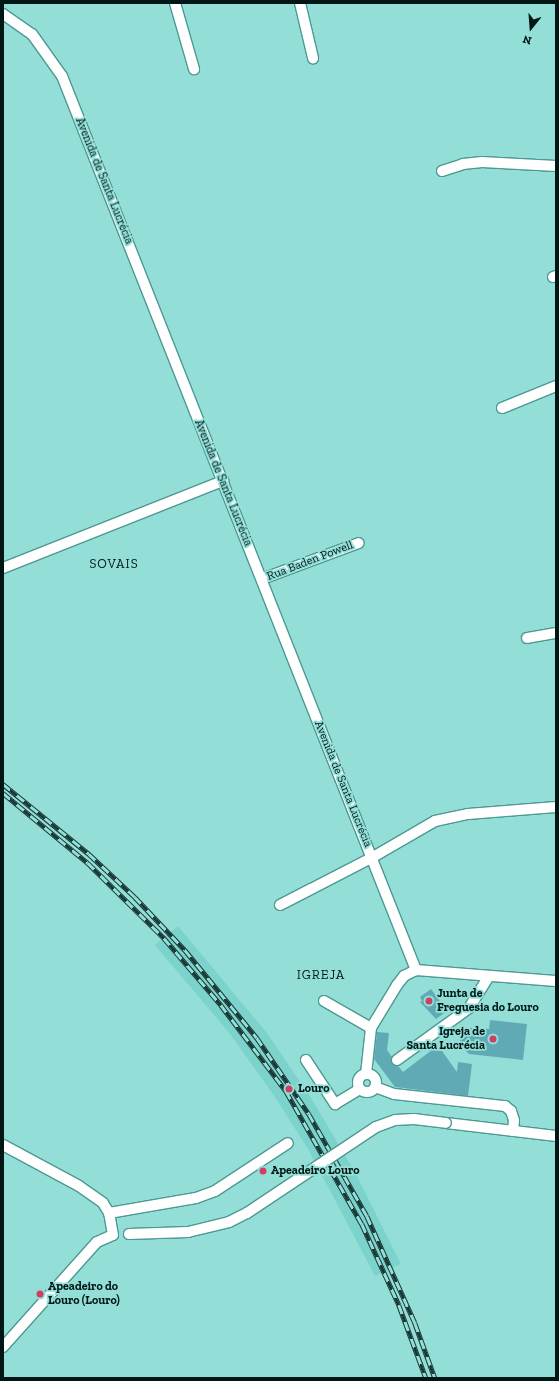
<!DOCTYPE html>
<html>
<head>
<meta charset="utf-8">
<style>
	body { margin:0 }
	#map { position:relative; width:559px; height:1381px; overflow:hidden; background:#93dfd8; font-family:"Zilla Slab",serif }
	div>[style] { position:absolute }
	.built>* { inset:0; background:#7cd3cb }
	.building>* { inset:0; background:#60aab6 }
	.roads { filter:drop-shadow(1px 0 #4c9892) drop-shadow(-1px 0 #4c9892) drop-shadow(0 1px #4c9892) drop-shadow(0 -1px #4c9892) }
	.minor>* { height:10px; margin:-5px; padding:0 5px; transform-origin:5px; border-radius:5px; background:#fff }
	.minor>.ring { margin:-5px; padding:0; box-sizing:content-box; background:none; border:10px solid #fff; border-radius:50% }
	.rail>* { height:4.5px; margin-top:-2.25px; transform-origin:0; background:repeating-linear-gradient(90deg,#93dfd8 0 9px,#193836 0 18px); box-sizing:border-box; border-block:1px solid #193836 }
	.bridges { filter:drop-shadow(1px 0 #4c9892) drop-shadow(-1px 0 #4c9892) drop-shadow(0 1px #4c9892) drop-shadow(0 -1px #4c9892) }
	.minor-bridge>* { height:10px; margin:-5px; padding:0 5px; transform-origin:5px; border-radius:5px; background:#fff }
	.dots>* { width:11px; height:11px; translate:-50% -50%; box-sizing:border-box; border:2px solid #93dfd8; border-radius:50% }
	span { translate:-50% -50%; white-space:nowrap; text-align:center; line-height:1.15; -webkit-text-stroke:3.5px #93dfd8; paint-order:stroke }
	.street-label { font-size:12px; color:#011716 }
	.poi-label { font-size:12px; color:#011716; font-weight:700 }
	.left { translate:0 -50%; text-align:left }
	.right { translate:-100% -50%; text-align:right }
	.neighbourhood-label { font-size:13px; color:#011716; letter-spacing:1px }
	.frame { position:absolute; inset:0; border:4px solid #011716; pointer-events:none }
	.north { position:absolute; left:511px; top:8px; width:40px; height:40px; -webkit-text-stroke:3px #93dfd8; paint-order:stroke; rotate:197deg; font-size:11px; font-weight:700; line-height:16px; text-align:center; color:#011716 }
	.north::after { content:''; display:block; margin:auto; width:14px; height:18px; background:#011716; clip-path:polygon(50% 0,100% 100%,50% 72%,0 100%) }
</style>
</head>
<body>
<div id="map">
	<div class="built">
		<div style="clip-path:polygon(178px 926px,267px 1033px,311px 1098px,355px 1172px,401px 1264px,375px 1276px,308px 1149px,275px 1097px,230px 1034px,155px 945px)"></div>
	</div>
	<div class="building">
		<div style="clip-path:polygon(431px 989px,447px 1011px,436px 1019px,420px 1002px,422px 1001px,420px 997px)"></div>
		<div style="clip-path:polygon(490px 1020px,527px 1024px,523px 1060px,469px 1054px,460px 1045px,461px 1034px,469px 1028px,489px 1029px)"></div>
		<div style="clip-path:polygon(377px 1032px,389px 1033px,387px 1050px,392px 1057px,392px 1064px,398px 1066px,403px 1072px,432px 1050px,442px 1051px,457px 1072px,458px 1062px,472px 1064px,468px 1096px,395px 1087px,374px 1059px)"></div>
	</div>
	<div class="roads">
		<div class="minor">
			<div style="left:175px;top:3px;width:69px;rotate:73.9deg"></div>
			<div style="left:300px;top:3px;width:57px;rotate:76.7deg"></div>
			<div style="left:3px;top:14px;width:35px;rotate:35deg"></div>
			<div style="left:32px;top:34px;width:52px;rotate:54.5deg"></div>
			<div style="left:62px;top:76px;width:962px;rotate:68.4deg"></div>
			<div style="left:442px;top:171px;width:22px;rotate:-18deg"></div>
			<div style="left:463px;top:164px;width:19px;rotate:-6deg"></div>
			<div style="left:482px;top:162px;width:74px;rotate:3.1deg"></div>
			<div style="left:553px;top:277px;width:3px;rotate:-18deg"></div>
			<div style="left:502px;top:408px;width:58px;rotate:-22.2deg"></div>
			<div style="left:3px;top:568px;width:237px;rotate:-21.6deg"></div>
			<div style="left:262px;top:579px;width:103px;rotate:-20.4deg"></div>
			<div style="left:527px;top:638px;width:29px;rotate:-10deg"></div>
			<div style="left:280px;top:905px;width:105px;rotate:-27.3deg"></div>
			<div style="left:373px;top:857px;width:72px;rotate:-30.1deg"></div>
			<div style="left:435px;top:821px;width:34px;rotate:-12deg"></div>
			<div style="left:468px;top:814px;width:88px;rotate:-4.5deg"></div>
			<div style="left:324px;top:1001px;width:54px;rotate:29.9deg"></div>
			<div style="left:306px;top:1060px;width:53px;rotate:56.6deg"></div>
			<div style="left:335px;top:1104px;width:29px;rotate:-31deg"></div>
			<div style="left:397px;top:1060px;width:89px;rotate:-35.8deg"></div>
			<div style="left:469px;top:1008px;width:38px;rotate:-58deg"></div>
			<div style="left:366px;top:1074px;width:46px;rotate:-83.8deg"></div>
			<div style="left:371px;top:1028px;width:50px;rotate:-58.8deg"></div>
			<div style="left:397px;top:985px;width:11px;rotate:-52deg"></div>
			<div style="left:404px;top:976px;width:13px;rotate:-27deg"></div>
			<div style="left:416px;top:970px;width:140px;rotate:4.5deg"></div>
			<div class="ring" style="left:358px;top:1074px;width:8px;height:8px"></div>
			<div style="left:375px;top:1087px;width:20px;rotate:20deg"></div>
			<div style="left:394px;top:1094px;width:112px;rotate:6.2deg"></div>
			<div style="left:505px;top:1106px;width:8px;rotate:40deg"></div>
			<div style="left:511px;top:1111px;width:9px;rotate:72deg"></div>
			<div style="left:514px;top:1120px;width:11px;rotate:95deg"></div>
			<div style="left:446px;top:1123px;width:111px;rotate:6.7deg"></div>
			<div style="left:3px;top:1145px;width:86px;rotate:28.3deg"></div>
			<div style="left:79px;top:1186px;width:29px;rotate:35deg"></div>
			<div style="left:103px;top:1203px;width:12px;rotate:59deg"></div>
			<div style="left:3px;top:1347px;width:141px;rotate:-48.2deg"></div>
			<div style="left:97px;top:1242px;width:17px;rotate:-24deg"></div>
			<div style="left:113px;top:1235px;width:22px;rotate:-100deg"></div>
			<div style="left:109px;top:1213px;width:88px;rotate:-9.8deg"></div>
			<div style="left:196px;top:1198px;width:20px;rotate:-20deg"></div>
			<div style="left:215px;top:1191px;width:87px;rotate:-33.3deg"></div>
		</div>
	</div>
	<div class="rail">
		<div style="left:3px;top:784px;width:111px;rotate:39.1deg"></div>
		<div style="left:89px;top:854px;width:63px;rotate:43.1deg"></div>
		<div style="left:135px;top:897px;width:73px;rotate:46.7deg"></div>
		<div style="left:185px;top:950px;width:114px;rotate:50.7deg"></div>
		<div style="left:257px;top:1038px;width:92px;rotate:55.6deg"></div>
		<div style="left:309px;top:1114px;width:117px;rotate:60.4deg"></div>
		<div style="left:367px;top:1216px;width:117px;rotate:65.8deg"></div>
		<div style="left:415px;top:1323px;width:59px;rotate:70deg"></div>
		<div style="left:3px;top:793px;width:110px;rotate:39.5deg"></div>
		<div style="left:88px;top:863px;width:107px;rotate:44.6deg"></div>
		<div style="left:164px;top:938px;width:88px;rotate:49.6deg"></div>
		<div style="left:221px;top:1005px;width:108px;rotate:52.9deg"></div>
		<div style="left:286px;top:1091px;width:153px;rotate:60.3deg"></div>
		<div style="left:362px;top:1224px;width:89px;rotate:65.4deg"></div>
		<div style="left:399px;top:1305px;width:78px;rotate:69.7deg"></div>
	</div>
	<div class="bridges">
		<div class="minor-bridge">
			<div style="left:129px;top:1234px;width:59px;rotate:-1.9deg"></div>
			<div style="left:188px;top:1232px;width:42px;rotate:-13.7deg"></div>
			<div style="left:229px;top:1222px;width:20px;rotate:-27deg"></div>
			<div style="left:247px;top:1213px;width:155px;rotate:-33.7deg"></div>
			<div style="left:376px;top:1127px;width:20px;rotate:-20deg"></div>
			<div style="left:395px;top:1120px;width:19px;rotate:-3deg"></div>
			<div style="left:414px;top:1119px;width:32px;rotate:7deg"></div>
		</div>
	</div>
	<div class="dots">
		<div style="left:429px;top:1001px;background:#ce3f65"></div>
		<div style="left:493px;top:1039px;background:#ce3f65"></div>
		<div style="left:289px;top:1089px;background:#ce3f65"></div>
		<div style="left:263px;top:1171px;background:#ce3f65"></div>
		<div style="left:40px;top:1294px;background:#ce3f65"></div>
	</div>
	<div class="street-label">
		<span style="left:104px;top:181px;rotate:68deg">Avenida de Santa Lucrécia</span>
		<span style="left:223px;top:483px;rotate:68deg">Avenida de Santa Lucrécia</span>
		<span style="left:310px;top:561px;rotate:-21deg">Rua Baden Powell</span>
		<span style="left:343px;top:784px;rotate:68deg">Avenida de Santa Lucrécia</span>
	</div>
	<div class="poi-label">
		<span class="left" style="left:437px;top:1001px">Junta de<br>Freguesia do Louro</span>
		<span class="right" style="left:485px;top:1039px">Igreja de<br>Santa Lucrécia</span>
		<span class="left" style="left:298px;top:1089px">Louro</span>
		<span class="left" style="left:271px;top:1171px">Apeadeiro Louro</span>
		<span class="left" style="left:48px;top:1294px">Apeadeiro do<br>Louro (Louro)</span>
	</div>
	<div class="neighbourhood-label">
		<span style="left:114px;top:564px">SOVAIS</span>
		<span style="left:321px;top:975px">IGREJA</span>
	</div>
	<div class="frame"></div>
	<div class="north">N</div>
</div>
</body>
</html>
